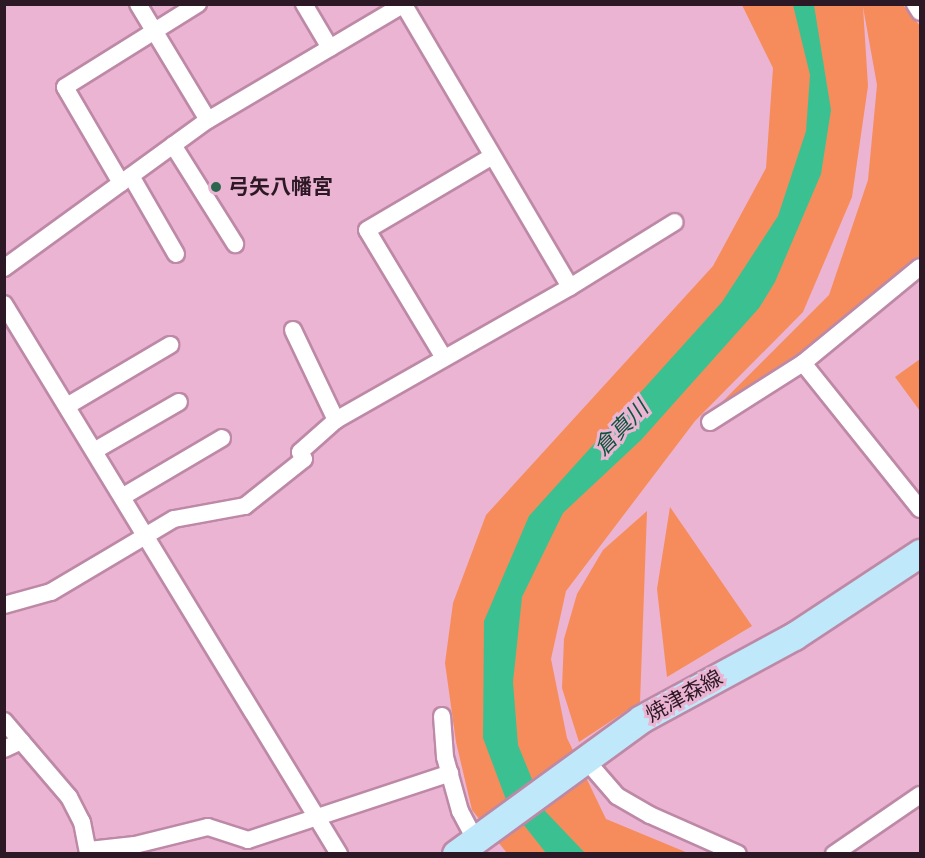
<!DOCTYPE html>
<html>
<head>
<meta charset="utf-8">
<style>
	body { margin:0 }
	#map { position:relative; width:925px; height:858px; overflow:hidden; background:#ebb4d2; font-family:Montserrat,"Noto Sans JP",sans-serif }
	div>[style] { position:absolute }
	.green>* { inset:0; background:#f68c5b }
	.water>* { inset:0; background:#3bc191 }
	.roads { filter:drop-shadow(2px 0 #bd89a6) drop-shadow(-2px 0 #bd89a6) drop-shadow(0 2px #bd89a6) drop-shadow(0 -2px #bd89a6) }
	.street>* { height:16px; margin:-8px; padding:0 8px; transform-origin:8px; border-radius:8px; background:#fff }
	.primary>* { height:27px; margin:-13.5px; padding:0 13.5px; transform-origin:13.5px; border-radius:13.5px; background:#bfe9fa }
	.dots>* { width:16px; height:16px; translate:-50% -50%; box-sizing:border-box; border:3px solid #ebb4d2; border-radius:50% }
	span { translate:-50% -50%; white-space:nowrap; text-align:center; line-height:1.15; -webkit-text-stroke:6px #ebb4d2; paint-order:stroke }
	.poi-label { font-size:21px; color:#2d1925; font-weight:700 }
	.left { translate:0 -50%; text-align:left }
	.street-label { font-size:21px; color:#2d1925 }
	.water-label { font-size:22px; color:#0a543c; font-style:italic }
	.frame { position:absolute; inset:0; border:6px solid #2d1925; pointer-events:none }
</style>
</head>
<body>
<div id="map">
	<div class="green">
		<div style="clip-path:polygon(742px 5px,903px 5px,920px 26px,920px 257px,779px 371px,711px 413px,829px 295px,868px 180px,877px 85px,863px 7px,868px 86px,852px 197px,803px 312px,695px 421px,566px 591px,551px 659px,567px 738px,606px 819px,688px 853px,507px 853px,472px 810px,456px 742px,445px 663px,453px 603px,486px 515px,713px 266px,766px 168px,773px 68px)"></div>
		<div style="clip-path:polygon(920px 359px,920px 411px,895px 377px)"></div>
		<div style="clip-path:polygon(670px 507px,752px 626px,667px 677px,657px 589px)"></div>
		<div style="clip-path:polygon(647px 511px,640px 702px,579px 742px,562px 688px,564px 639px,577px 594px,603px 550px)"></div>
	</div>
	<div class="water">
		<div style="clip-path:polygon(793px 5px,814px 5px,831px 110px,821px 174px,775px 282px,759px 308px,641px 440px,563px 513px,522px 597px,513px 682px,518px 745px,545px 811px,585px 853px,546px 853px,508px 805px,483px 738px,484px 621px,529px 516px,722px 302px,778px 216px,806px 131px,810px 75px)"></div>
	</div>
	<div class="roads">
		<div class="street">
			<div style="left:138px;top:4px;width:135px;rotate:58.9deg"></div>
			<div style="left:304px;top:4px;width:51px;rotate:59.4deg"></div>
			<div style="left:915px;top:4px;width:9px;rotate:58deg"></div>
			<div style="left:404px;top:5px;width:327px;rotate:59.5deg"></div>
			<div style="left:173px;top:145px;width:117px;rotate:57.9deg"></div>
			<div style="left:131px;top:176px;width:90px;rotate:60deg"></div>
			<div style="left:121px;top:183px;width:111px;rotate:-120.3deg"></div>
			<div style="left:65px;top:87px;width:157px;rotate:-32deg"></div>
			<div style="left:4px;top:268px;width:252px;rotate:-36deg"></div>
			<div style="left:208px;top:120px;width:228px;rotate:-30.6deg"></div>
			<div style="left:4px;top:304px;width:644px;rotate:58.65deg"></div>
			<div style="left:293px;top:330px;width:100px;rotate:64.5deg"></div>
			<div style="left:444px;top:358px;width:149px;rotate:-121deg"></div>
			<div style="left:367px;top:230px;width:144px;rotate:-30.5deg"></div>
			<div style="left:803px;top:363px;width:187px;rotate:51.3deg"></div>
			<div style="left:67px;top:406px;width:120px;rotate:-30.6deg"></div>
			<div style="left:710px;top:422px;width:110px;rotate:-32.4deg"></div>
			<div style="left:803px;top:363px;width:151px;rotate:-39.4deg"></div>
			<div style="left:94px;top:451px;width:98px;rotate:-30deg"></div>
			<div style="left:122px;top:497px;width:116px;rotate:-30.5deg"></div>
			<div style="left:4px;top:605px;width:49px;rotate:-15.5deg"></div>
			<div style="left:51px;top:592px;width:143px;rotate:-30.7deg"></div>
			<div style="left:174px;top:519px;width:72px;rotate:-10.4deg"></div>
			<div style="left:245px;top:506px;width:75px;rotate:-38.5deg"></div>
			<div style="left:304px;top:459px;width:8px;rotate:-120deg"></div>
			<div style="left:300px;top:452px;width:48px;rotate:-41.6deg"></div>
			<div style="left:336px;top:420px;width:269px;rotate:-29.6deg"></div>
			<div style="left:570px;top:287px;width:123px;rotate:-31.8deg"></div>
			<div style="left:442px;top:716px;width:41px;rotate:85.8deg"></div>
			<div style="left:445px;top:757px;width:56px;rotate:74.5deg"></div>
			<div style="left:460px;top:811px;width:32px;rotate:62deg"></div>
			<div style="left:4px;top:721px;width:100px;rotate:49.5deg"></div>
			<div style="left:69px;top:797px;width:28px;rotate:63deg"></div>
			<div style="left:82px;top:822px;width:33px;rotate:79deg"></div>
			<div style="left:4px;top:749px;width:19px;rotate:-25deg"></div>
			<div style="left:585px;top:759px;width:49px;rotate:49.1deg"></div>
			<div style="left:617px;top:796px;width:38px;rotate:30deg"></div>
			<div style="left:650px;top:815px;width:96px;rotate:23.9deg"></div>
			<div style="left:89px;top:850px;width:46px;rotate:-6.2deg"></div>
			<div style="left:135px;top:845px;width:75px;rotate:-13.9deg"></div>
			<div style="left:208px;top:827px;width:42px;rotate:18deg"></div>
			<div style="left:248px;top:840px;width:213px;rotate:-18.3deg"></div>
			<div style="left:834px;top:854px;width:104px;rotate:-34.5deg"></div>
		</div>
		<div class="primary">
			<div style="left:456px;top:854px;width:229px;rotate:-36.1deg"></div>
			<div style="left:641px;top:719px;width:174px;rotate:-28.5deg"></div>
			<div style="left:794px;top:636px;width:151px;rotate:-33.4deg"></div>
		</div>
	</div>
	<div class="dots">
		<div style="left:216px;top:187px;background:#2d664f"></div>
	</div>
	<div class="poi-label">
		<span class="left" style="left:228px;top:187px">弓矢八幡宮</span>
	</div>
	<div class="street-label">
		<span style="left:684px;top:696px;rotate:-29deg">焼津森線</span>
	</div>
	<div class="water-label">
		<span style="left:621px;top:428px;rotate:-46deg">倉真川</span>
	</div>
	<div class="frame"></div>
</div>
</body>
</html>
